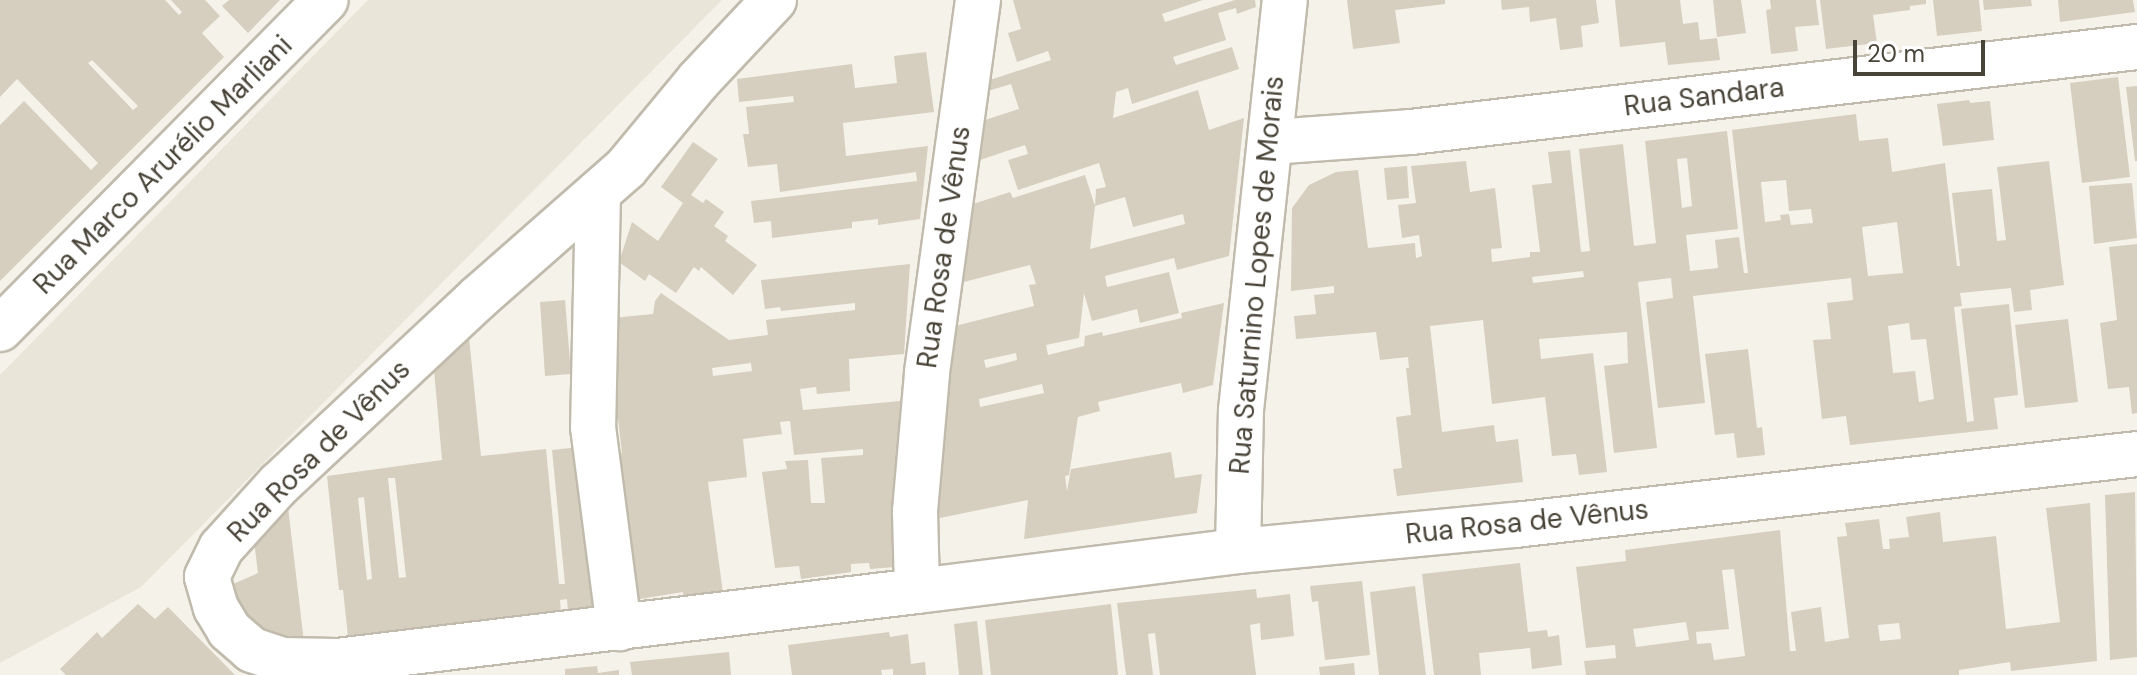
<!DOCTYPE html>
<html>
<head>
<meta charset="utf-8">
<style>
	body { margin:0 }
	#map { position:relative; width:2137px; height:675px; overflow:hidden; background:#f5f2ea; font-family:"DM Sans",sans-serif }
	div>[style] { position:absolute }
	.residential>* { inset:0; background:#e9e5d8 }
	.building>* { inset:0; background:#d6cfbf }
	.roads { filter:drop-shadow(2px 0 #c0bbac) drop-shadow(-2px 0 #c0bbac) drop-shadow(0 2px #c0bbac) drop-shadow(0 -2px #c0bbac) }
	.minor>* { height:44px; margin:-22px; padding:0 22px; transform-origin:22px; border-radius:22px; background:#fff }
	span { translate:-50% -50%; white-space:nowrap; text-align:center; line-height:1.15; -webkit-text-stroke:6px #fff; paint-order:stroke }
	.street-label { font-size:28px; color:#494438 }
	.scale { position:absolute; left:1853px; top:40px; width:132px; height:36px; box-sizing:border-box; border:4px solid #494438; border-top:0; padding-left:10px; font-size:24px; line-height:28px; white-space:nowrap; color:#494438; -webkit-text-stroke:6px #fff; paint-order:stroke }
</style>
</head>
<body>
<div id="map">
	<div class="residential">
		<div style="clip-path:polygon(368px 0,722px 0,141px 587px,0 663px,0 375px)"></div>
	</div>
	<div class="building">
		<div style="clip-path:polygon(evenodd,0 0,165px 0,179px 15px,182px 12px,171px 0,205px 0,220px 16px,202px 33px,224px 57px,0 281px,0 125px,24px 101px,91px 170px,98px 163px,17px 79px,0 97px,0 0,92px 60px,138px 106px,133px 110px,88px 63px,92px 60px)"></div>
		<div style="clip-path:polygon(229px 0,280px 0,248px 33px,222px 6px)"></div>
		<div style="clip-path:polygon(evenodd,1013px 0,1203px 0,1162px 14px,1165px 22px,1235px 0,1255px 0,1256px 7px,1237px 14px,1236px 8px,1218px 13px,1226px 40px,1173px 57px,1176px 65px,1232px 47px,1239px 69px,1132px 104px,1128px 88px,1116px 92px,1113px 118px,1198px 90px,1209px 130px,1244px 118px,1229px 256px,1177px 270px,1174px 258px,1105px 276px,1107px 287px,1169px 272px,1179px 313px,1140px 323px,1137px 309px,1092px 321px,1084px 293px,1079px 338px,1046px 345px,1048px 355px,1084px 346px,1085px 336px,1102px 332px,1103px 336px,1182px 318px,1181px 313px,1224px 303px,1213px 385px,1183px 393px,1181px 383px,1098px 402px,1100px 411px,1078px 417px,1069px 475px,1065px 476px,1067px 491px,1071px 469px,1171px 452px,1175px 478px,1202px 474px,1197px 513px,1024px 539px,1028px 500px,935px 519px,939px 448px,955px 326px,1034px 306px,1029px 285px,1036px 284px,1030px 265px,960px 283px,973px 204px,1010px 192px,1013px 198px,1085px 175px,1095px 206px,1096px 189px,1106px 187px,1099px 163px,1018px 190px,1008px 160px,1028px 154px,1025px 145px,980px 160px,985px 120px,1019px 109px,1011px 84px,988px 91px,990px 80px,1051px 60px,1048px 51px,1017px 62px,1008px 33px,1021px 29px,1013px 0,1125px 197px,1133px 227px,1183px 214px,1185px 224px,1090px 249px,1095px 206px,1125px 197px,1013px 0,1016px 353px,1017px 360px,986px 368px,984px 360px,1016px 353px,1013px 0,1042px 384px,1044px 393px,980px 407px,979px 399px,1042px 384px)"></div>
		<div style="clip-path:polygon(1347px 0,1445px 0,1445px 4px,1395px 10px,1400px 43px,1353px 49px)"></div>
		<div style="clip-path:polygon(1501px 0,1596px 0,1599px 23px,1581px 26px,1583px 47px,1560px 50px,1556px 18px,1530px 22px,1529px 7px,1502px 10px)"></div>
		<div style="clip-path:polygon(1615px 0,1680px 0,1683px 24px,1698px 22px,1700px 40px,1717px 38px,1720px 60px,1668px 65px,1665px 42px,1620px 47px)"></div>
		<div style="clip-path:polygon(1713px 0,1741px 0,1746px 33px,1717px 37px)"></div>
		<div style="clip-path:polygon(1770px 0,1816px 0,1819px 25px,1795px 27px,1798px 51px,1771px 54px,1766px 10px,1771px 9px)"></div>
		<div style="clip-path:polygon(1820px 0,1926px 0,1926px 4px,1910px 6px,1910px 10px,1873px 15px,1877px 43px,1826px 49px)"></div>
		<div style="clip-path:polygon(1933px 0,1979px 0,1982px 31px,1937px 36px)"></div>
		<div style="clip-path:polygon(1983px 0,2031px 0,2032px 6px,1984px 10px)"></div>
		<div style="clip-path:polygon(2058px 0,2133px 0,2135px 12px,2060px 22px)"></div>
		<div style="clip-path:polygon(926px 52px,934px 112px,843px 123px,846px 156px,928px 146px,920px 219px,878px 225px,878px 219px,852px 222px,852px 228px,772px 238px,771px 221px,754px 223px,751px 201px,917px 181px,916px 172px,780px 192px,777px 164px,748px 167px,743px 134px,749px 134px,746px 107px,794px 102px,793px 96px,739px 102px,737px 79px,852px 64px,855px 88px,897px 83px,894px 56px)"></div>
		<div style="clip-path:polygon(2118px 77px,2130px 177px,2082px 183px,2070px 83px)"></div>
		<div style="clip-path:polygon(2137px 86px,2137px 161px,2135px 161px,2126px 87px)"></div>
		<div style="clip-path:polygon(1969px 100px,1970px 103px,1990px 101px,1994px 140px,1943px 146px,1937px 104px)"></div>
		<div style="clip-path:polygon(evenodd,1856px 114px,1859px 141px,1888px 138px,1892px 172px,1945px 163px,1957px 266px,1960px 266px,1952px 193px,1992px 189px,1997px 241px,2006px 240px,1997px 167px,2049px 161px,2064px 285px,2030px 290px,2032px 310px,2014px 312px,2011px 288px,1960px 293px,1962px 306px,1954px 307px,1967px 422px,1974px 421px,1961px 309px,2009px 304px,2018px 395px,1994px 398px,1998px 429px,1850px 445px,1846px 416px,1822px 419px,1813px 340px,1831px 339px,1827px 303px,1853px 300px,1851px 278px,1693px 296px,1705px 403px,1658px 408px,1646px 302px,1673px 298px,1671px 278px,1638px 282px,1657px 448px,1614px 453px,1604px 366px,1628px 363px,1627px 332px,1539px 339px,1541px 359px,1593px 353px,1607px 472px,1579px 475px,1576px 454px,1552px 456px,1545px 397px,1492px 404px,1483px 320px,1430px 326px,1442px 432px,1494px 425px,1496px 442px,1518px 439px,1523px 482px,1397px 496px,1393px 469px,1402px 468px,1396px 417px,1411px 415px,1406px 368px,1409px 368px,1408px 357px,1380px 360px,1376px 332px,1296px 339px,1294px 316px,1316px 314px,1314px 295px,1334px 293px,1334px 286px,1291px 291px,1292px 208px,1309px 185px,1336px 172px,1358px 170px,1368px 248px,1415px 243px,1416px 258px,1422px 256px,1419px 235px,1402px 238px,1398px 205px,1416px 203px,1411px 166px,1466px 161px,1470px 192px,1495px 188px,1502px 248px,1491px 249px,1492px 262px,1530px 257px,1530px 252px,1540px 252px,1532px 185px,1552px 183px,1548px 152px,1570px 150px,1581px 252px,1590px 251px,1579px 149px,1623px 144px,1634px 246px,1656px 243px,1645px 141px,1727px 131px,1738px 229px,1686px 235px,1690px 271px,1718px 268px,1715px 240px,1739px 237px,1744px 273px,1748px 273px,1732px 130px,1856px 114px,1687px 158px,1692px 206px,1682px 208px,1677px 159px,1687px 158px,1856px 114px,1786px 180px,1789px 211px,1811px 209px,1813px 223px,1791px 225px,1789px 214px,1780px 215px,1781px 220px,1765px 222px,1761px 182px,1786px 180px,1856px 114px,1897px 222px,1903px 273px,1868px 276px,1862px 227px,1897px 222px,1856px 114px,1583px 271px,1584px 277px,1533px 283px,1532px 277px,1583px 271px,1856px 114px,1909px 323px,1911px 340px,1926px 339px,1934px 399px,1919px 402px,1915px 371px,1893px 373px,1888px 326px,1909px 323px)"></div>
		<div style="clip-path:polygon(693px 142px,718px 159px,691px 195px,703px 203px,706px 199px,724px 212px,714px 226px,728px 236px,725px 241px,757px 265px,733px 295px,701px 267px,699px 271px,694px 267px,676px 293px,649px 274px,645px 281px,619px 262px,632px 222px,658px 241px,683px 203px,661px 187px)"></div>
		<div style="clip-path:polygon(1407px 166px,1409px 198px,1387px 200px,1384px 168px)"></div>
		<div style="clip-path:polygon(2132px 183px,2137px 238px,2094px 244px,2089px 186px)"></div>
		<div style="clip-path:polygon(2137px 244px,2137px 413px,2132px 414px,2129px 387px,2108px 389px,2100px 323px,2117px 320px,2109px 247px)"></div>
		<div style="clip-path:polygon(evenodd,910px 264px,904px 354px,849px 359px,850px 391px,817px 394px,816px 387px,800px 389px,803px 410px,900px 401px,895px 567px,870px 569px,869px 563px,851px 564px,851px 572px,801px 579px,799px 566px,775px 568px,762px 472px,787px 469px,785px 461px,808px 460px,811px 503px,825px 503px,821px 458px,863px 455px,863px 449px,794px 455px,790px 421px,780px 422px,782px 434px,743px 439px,747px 477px,708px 482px,723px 593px,683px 598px,683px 592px,640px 599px,630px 584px,613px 454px,622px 453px,618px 419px,614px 420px,612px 318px,653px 314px,655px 301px,661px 293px,729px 340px,768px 335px,766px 320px,855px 310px,855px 303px,781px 311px,780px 307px,765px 309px,761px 280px,910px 264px,751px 363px,752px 371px,713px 376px,712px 368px,751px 363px)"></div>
		<div style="clip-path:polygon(565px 300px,571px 374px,545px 376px,540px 302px)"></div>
		<div style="clip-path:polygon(2068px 319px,2078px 402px,2025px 408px,2015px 325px)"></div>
		<div style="clip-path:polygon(evenodd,469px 337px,481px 456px,546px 449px,559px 584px,565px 584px,552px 450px,579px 447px,602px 608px,568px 612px,567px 599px,560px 600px,561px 613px,348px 637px,343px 590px,339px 590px,327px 476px,442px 460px,434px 370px,469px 337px,388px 478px,395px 478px,406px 577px,399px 578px,388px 478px,469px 337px,364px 497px,372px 579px,367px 580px,358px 498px,364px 497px)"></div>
		<div style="clip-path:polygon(1748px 349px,1757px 428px,1762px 427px,1765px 455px,1737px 458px,1734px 433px,1715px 435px,1705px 354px)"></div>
		<div style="clip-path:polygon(2135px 492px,2137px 657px,2110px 660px,2105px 495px)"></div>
		<div style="clip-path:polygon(evenodd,2090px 503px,2097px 661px,2011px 671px,2010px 662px,1959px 670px,1959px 675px,1586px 675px,1584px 661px,1616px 658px,1615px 645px,1586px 648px,1576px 567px,1626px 561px,1625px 550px,1780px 530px,1790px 651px,1796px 651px,1791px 612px,1821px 607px,1825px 642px,1849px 638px,1837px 537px,1847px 536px,1845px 523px,1879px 519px,1883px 549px,1890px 549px,1889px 539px,1909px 537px,1906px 517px,1940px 512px,1943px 542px,1996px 536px,2006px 629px,2060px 622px,2046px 508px,2090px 503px,1734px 569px,1745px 656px,1714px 660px,1711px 643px,1697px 644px,1696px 632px,1729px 629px,1722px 570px,1734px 569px,2090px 503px,1686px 622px,1689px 640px,1636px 647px,1633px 629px,1686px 622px,2090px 503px,1899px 623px,1901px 639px,1880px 641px,1878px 625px,1899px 623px)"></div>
		<div style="clip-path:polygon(288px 507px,304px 642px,269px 641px,224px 588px,258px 573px,254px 541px)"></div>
		<div style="clip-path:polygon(1520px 563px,1528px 632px,1547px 630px,1548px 637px,1559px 635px,1562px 665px,1532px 669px,1530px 648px,1479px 653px,1481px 675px,1434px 675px,1422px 574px)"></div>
		<div style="clip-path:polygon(1362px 581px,1370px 655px,1325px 660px,1318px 601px,1312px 602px,1310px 586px)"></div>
		<div style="clip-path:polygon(1415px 586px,1426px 675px,1379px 675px,1370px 592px)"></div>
		<div style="clip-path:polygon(1256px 589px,1257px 598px,1290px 594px,1294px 636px,1261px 640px,1260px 623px,1250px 625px,1256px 675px,1160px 675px,1155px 633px,1148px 634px,1153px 675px,1126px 675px,1117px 603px)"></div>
		<div style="clip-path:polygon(138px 604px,155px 619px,168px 607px,235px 675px,66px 675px,60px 669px,97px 632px,102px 638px)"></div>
		<div style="clip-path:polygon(1111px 604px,1118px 675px,991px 675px,985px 620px)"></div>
		<div style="clip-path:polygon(977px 621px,983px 675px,959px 675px,954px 624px)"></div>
		<div style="clip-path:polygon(889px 632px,890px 637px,908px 634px,911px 664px,925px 662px,926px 675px,893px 675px,893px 669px,881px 670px,882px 675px,792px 675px,788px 645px)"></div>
		<div style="clip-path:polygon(729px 652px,731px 675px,632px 675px,630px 662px)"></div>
		<div style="clip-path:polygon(1354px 663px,1355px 675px,1320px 675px,1319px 667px)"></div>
		<div style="clip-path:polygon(597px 666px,598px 673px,619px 670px,619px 675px,565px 675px,565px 669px)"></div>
	</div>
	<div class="roads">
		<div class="minor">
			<div style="left:774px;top:0;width:111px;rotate:133.2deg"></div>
			<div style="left:698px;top:81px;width:113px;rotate:129.6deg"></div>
			<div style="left:626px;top:168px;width:197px;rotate:138.7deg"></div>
			<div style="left:478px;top:298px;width:272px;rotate:136.9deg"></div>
			<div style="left:279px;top:484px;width:86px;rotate:132.2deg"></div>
			<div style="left:221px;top:548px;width:32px;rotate:116deg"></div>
			<div style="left:207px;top:577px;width:32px;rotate:74deg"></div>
			<div style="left:216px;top:608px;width:26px;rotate:59deg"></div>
			<div style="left:229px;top:630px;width:30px;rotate:41deg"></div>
			<div style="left:252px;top:650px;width:32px;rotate:18deg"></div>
			<div style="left:282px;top:660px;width:55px;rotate:1deg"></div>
			<div style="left:337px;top:661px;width:584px;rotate:-6.88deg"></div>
			<div style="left:978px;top:0;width:377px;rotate:97.8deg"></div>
			<div style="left:927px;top:374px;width:139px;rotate:95deg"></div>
			<div style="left:915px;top:512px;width:79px;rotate:88.5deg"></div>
			<div style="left:917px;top:591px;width:323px;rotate:-7.1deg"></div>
			<div style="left:1238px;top:551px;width:278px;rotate:-5.4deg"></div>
			<div style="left:1515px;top:525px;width:626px;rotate:-6.51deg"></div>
			<div style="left:1271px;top:142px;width:140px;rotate:-4.1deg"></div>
			<div style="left:1411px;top:132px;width:731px;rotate:-6.68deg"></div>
			<div style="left:598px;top:193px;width:234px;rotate:91.2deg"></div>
			<div style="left:593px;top:427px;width:203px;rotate:82.6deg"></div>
			<div style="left:0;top:329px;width:463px;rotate:-45.3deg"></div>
			<div style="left:1238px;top:551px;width:141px;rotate:-88.8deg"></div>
			<div style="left:1241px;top:410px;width:412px;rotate:-83.9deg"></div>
		</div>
	</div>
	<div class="street-label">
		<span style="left:1704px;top:97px;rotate:-7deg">Rua Sandara</span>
		<span style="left:163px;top:165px;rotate:-45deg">Rua Marco Arurélio Marliani</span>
		<span style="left:944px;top:247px;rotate:-82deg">Rua Rosa de Vênus</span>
		<span style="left:1257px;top:275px;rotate:-85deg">Rua Saturnino Lopes de Morais</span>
		<span style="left:319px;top:451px;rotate:-45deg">Rua Rosa de Vênus</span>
		<span style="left:1527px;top:522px;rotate:-6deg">Rua Rosa de Vênus</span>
	</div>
	<div class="scale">20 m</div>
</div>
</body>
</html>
